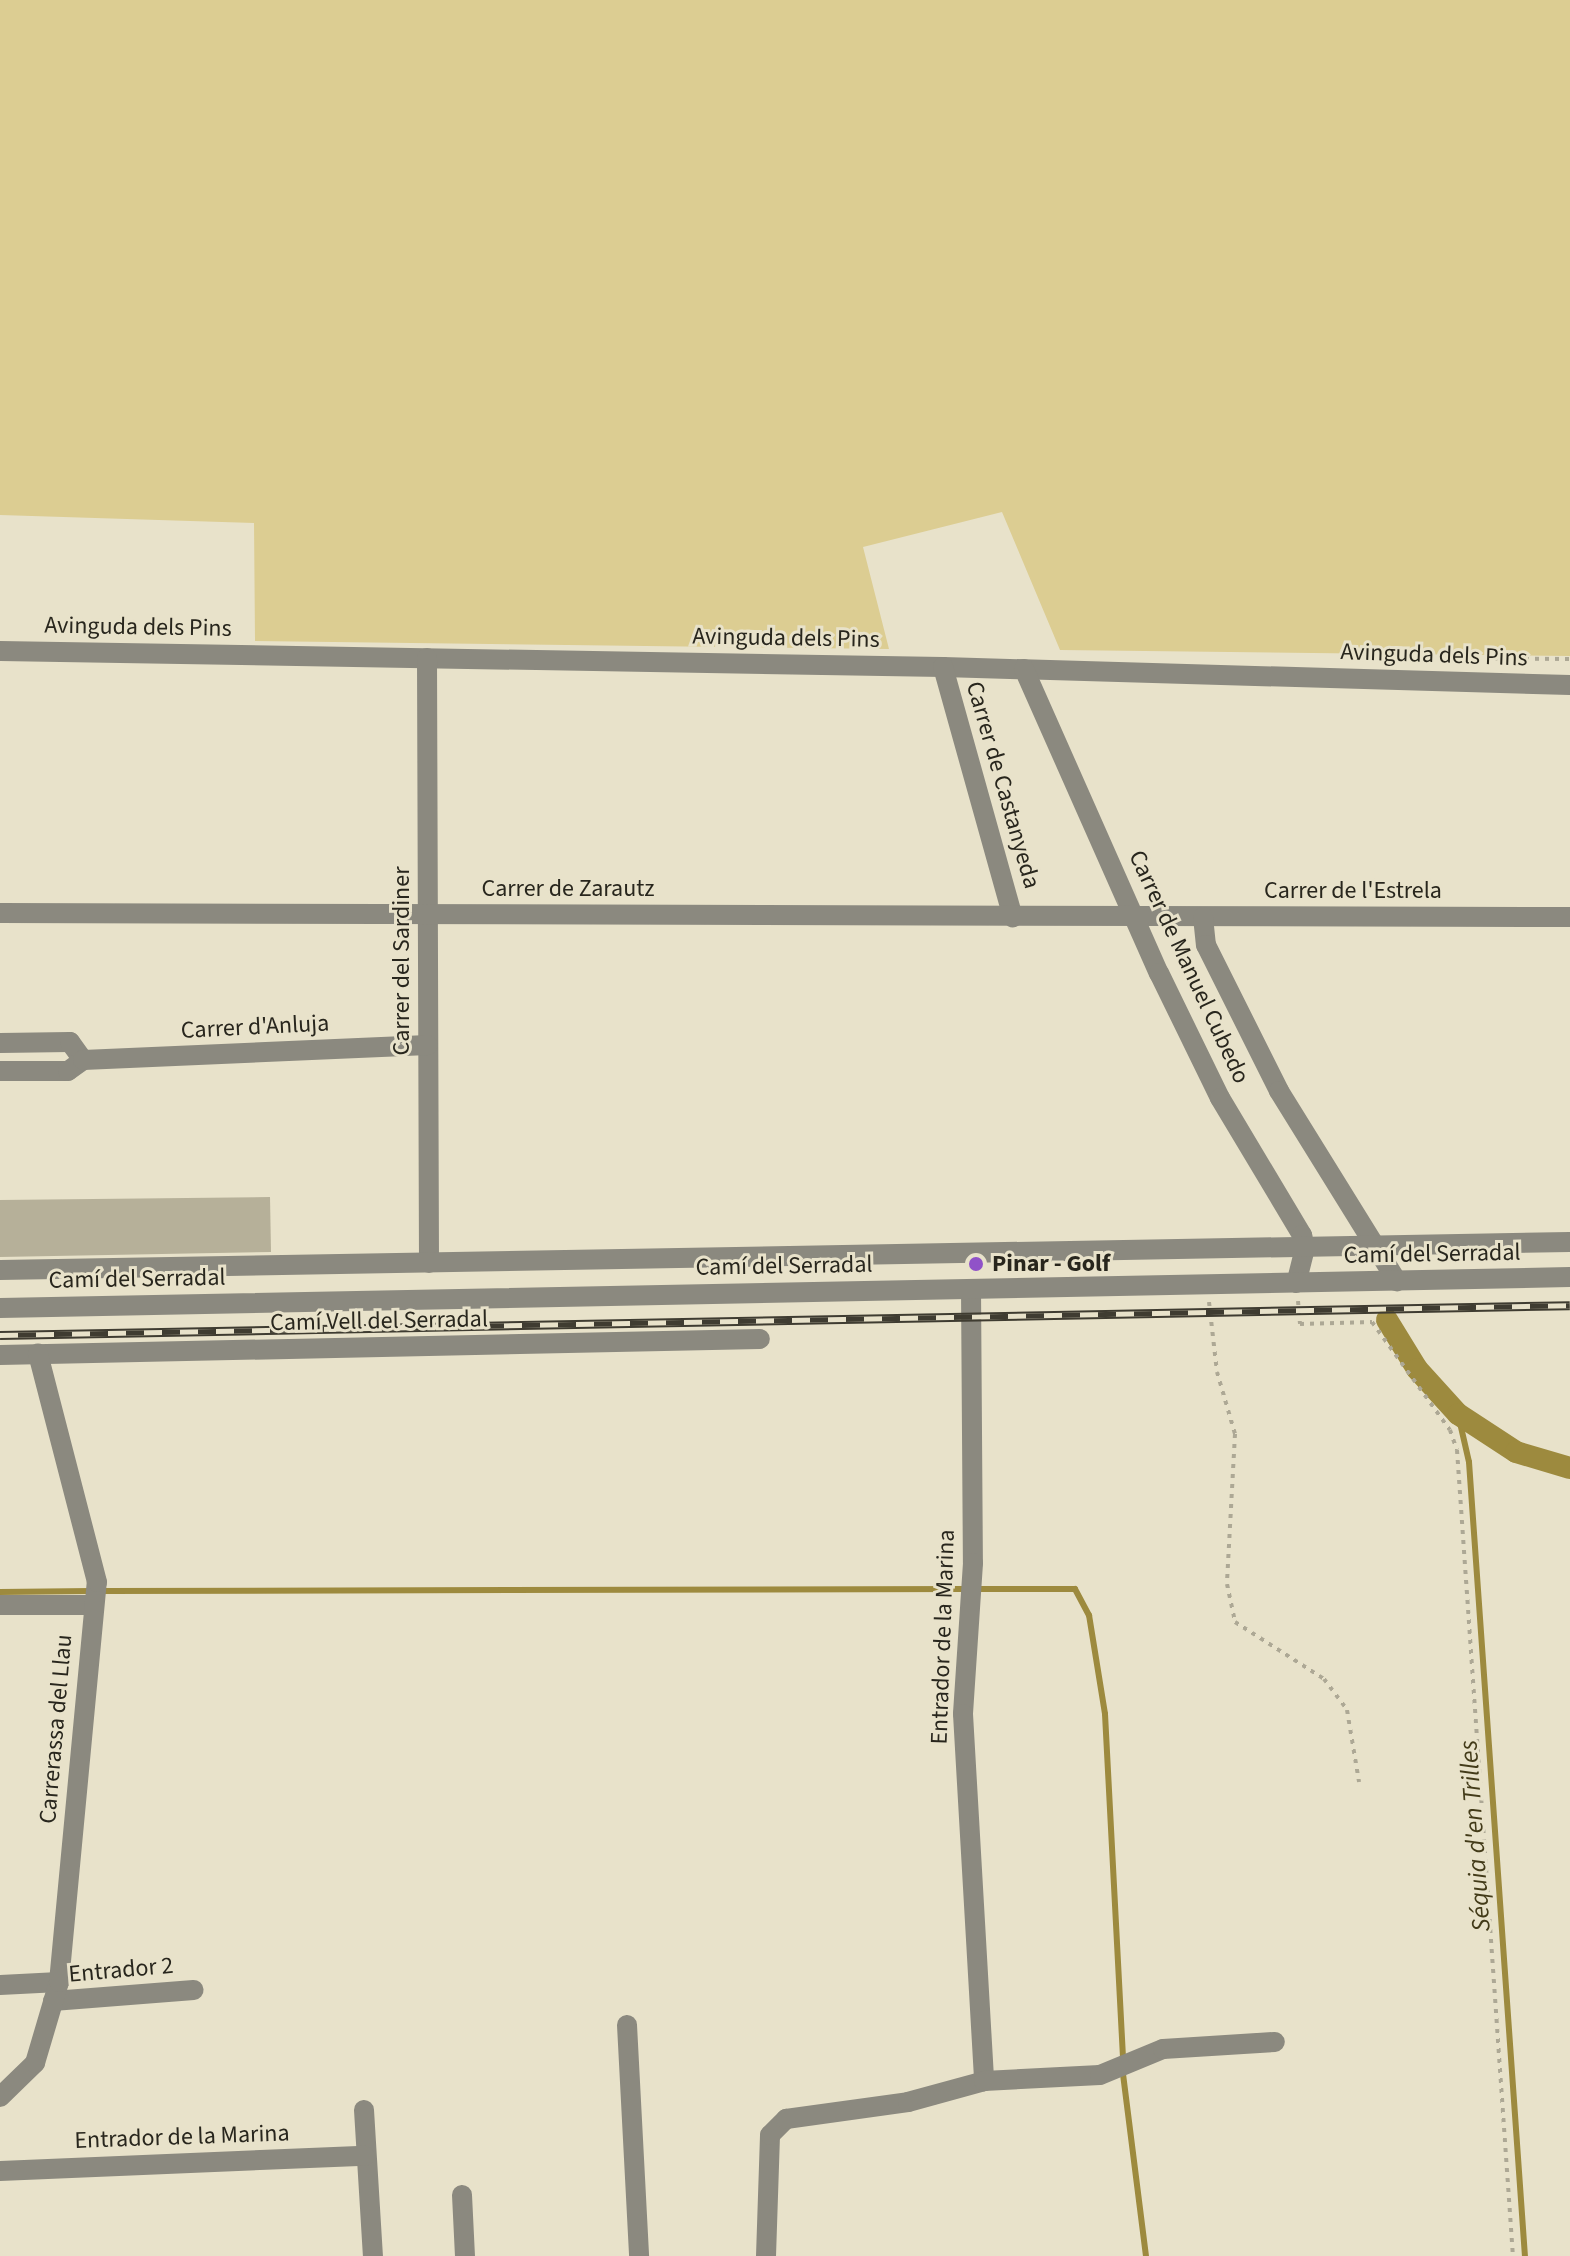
<!DOCTYPE html>
<html>
<head>
<meta charset="utf-8">
<style>
	body { margin:0 }
	#map { position:relative; width:1570px; height:2256px; overflow:hidden; background:#e8e2ca; font-family:"Source Sans 3",sans-serif }
	div>[style] { position:absolute }
	.green>* { inset:0; background:#dccd92 }
	.stream>* { height:6px; margin:-3px; padding:0 3px; transform-origin:3px; border-radius:3px; background:#9d8a3e }
	.canal>* { height:22px; margin:-11px; padding:0 11px; transform-origin:11px; border-radius:11px; background:#9d8a3e }
	.building>* { inset:0; background:#b6b099 }
	.path>* { height:4px; margin-top:-2px; transform-origin:0; background:repeating-linear-gradient(90deg,#ada895 0 4px,transparent 0 10px) }
	.minor>* { height:20px; margin:-10px; padding:0 10px; transform-origin:10px; border-radius:10px; background:#8b897f }
	.rail>* { height:9px; margin-top:-4.5px; transform-origin:0; background:repeating-linear-gradient(90deg,#e8e2ca 0 18px,#3f3c31 0 36px); box-sizing:border-box; border-block:2px solid #3f3c31 }
	.dots>* { width:22px; height:22px; translate:-50% -50%; box-sizing:border-box; border:4px solid #e8e2ca; border-radius:50% }
	span { translate:-50% -50%; white-space:nowrap; text-align:center; line-height:1.15; -webkit-text-stroke:6px #e8e2ca; paint-order:stroke }
	.street-label { font-size:24px; color:#28261d }
	.poi-label { font-size:24px; color:#28261d; font-weight:700 }
	.left { translate:0 -50%; text-align:left }
	.water-label { font-size:26px; color:#433b19; font-style:italic }
</style>
</head>
<body>
<div id="map">
	<div class="green">
		<div style="clip-path:polygon(0 0,1570px 0,1570px 656px,1060px 650px,1002px 512px,863px 547px,889px 649px,255px 641px,254px 523px,0 515px)"></div>
	</div>
	<div class="stream">
		<div style="left:1458px;top:1414px;width:49px;rotate:77.1deg"></div>
		<div style="left:1469px;top:1462px;width:796px;rotate:85.97deg"></div>
		<div style="left:981px;top:1589px;width:94px"></div>
		<div style="left:1075px;top:1589px;width:30px;rotate:62deg"></div>
		<div style="left:1089px;top:1615px;width:100px;rotate:80.8deg"></div>
		<div style="left:1105px;top:1714px;width:347px;rotate:87deg"></div>
		<div style="left:103px;top:1591px;width:861px;rotate:-0.13deg"></div>
		<div style="left:0;top:1592px;width:92px;rotate:-0.6deg"></div>
		<div style="left:1123px;top:2074px;width:183px;rotate:82.8deg"></div>
	</div>
	<div class="canal">
		<div style="left:1387px;top:1320px;width:57px;rotate:58.5deg"></div>
		<div style="left:1417px;top:1369px;width:61px;rotate:47.7deg"></div>
		<div style="left:1458px;top:1414px;width:69px;rotate:33.2deg"></div>
		<div style="left:1516px;top:1452px;width:56px;rotate:16.5deg"></div>
	</div>
	<div class="building">
		<div style="clip-path:polygon(270px 1197px,271px 1252px,0 1257px,0 1200px)"></div>
	</div>
	<div class="path">
		<div style="left:1445px;top:663px;width:5px;rotate:-90deg"></div>
		<div style="left:1445px;top:658px;width:125px;rotate:0.5deg"></div>
		<div style="left:1298px;top:1301px;width:23px;rotate:85deg"></div>
		<div style="left:1300px;top:1324px;width:72px;rotate:-1.6deg"></div>
		<div style="left:1372px;top:1322px;width:133px;rotate:54.2deg"></div>
		<div style="left:1450px;top:1430px;width:21px;rotate:71deg"></div>
		<div style="left:1457px;top:1450px;width:808px;rotate:86.03deg"></div>
		<div style="left:1209px;top:1302px;width:70px;rotate:83.5deg"></div>
		<div style="left:1217px;top:1372px;width:65px;rotate:73.8deg"></div>
		<div style="left:1235px;top:1434px;width:150px;rotate:93.1deg"></div>
		<div style="left:1227px;top:1584px;width:39px;rotate:78deg"></div>
		<div style="left:1235px;top:1622px;width:106px;rotate:32.6deg"></div>
		<div style="left:1324px;top:1679px;width:39px;rotate:53deg"></div>
		<div style="left:1347px;top:1710px;width:73px;rotate:80.5deg"></div>
	</div>
	<div class="minor">
		<div style="left:0;top:651px;width:943px;rotate:0.97deg"></div>
		<div style="left:943px;top:667px;width:627px;rotate:1.64deg"></div>
		<div style="left:427px;top:658px;width:605px;rotate:89.81deg"></div>
		<div style="left:943px;top:667px;width:260px;rotate:74.4deg"></div>
		<div style="left:1024px;top:669px;width:333px;rotate:66.1deg"></div>
		<div style="left:1159px;top:973px;width:139px;rotate:64deg"></div>
		<div style="left:1220px;top:1098px;width:160px;rotate:59.1deg"></div>
		<div style="left:1302px;top:1235px;width:13px;rotate:77deg"></div>
		<div style="left:1305px;top:1248px;width:36px;rotate:104deg"></div>
		<div style="left:0;top:913px;width:1570px;rotate:0.15deg"></div>
		<div style="left:1203px;top:917px;width:28px;rotate:84deg"></div>
		<div style="left:1206px;top:945px;width:163px;rotate:63.4deg"></div>
		<div style="left:1279px;top:1091px;width:224px;rotate:58.2deg"></div>
		<div style="left:0;top:1043px;width:70px;rotate:-0.8deg"></div>
		<div style="left:70px;top:1042px;width:22px;rotate:54deg"></div>
		<div style="left:0;top:1071px;width:68px"></div>
		<div style="left:68px;top:1071px;width:19px;rotate:-36deg"></div>
		<div style="left:83px;top:1060px;width:345px;rotate:-2.5deg"></div>
		<div style="left:0;top:1270px;width:1570px;rotate:-1.02deg"></div>
		<div style="left:971px;top:1289px;width:274px;rotate:89.6deg"></div>
		<div style="left:973px;top:1563px;width:151px;rotate:93.8deg"></div>
		<div style="left:963px;top:1714px;width:368px;rotate:86.7deg"></div>
		<div style="left:0;top:1308px;width:1570px;rotate:-1.13deg"></div>
		<div style="left:0;top:1355px;width:760px;rotate:-1.21deg"></div>
		<div style="left:0;top:1605px;width:93px"></div>
		<div style="left:0;top:1985px;width:59px;rotate:-2.9deg"></div>
		<div style="left:53px;top:2001px;width:141px;rotate:-4.5deg"></div>
		<div style="left:627px;top:2025px;width:231px;rotate:87deg"></div>
		<div style="left:0;top:2097px;width:49px;rotate:-44.2deg"></div>
		<div style="left:35px;top:2063px;width:84px;rotate:-73.5deg"></div>
		<div style="left:59px;top:1982px;width:402px;rotate:-84.6deg"></div>
		<div style="left:97px;top:1582px;width:236px;rotate:-104.5deg"></div>
		<div style="left:364px;top:2110px;width:146px;rotate:86.5deg"></div>
		<div style="left:0;top:2171px;width:365px;rotate:-2.4deg"></div>
		<div style="left:462px;top:2195px;width:61px;rotate:87.2deg"></div>
		<div style="left:766px;top:2256px;width:121px;rotate:-88.1deg"></div>
		<div style="left:770px;top:2135px;width:23px;rotate:-45deg"></div>
		<div style="left:786px;top:2119px;width:123px;rotate:-7.9deg"></div>
		<div style="left:908px;top:2102px;width:79px;rotate:-15.4deg"></div>
		<div style="left:984px;top:2081px;width:116px;rotate:-3deg"></div>
		<div style="left:1100px;top:2075px;width:68px;rotate:-22.4deg"></div>
		<div style="left:1163px;top:2049px;width:112px;rotate:-3.6deg"></div>
	</div>
	<div class="rail">
		<div style="left:0;top:1335px;width:1570px;rotate:-1.09deg"></div>
	</div>
	<div class="dots">
		<div style="left:976px;top:1264px;background:#9052c8"></div>
	</div>
	<div class="street-label">
		<span style="left:138px;top:627px;rotate:1deg">Avinguda dels Pins</span>
		<span style="left:786px;top:638px;rotate:1deg">Avinguda dels Pins</span>
		<span style="left:1434px;top:655px;rotate:2deg">Avinguda dels Pins</span>
		<span style="left:1003px;top:785px;rotate:74deg">Carrer de Castanyeda</span>
		<span style="left:568px;top:889px">Carrer de Zarautz</span>
		<span style="left:1353px;top:891px">Carrer de l'Estrela</span>
		<span style="left:402px;top:961px;rotate:-90deg">Carrer del Sardiner</span>
		<span style="left:1189px;top:967px;rotate:65deg">Carrer de Manuel Cubedo</span>
		<span style="left:255px;top:1027px;rotate:-3deg">Carrer d'Anluja</span>
		<span style="left:1432px;top:1254px;rotate:-1deg">Camí del Serradal</span>
		<span style="left:784px;top:1266px;rotate:-1deg">Camí del Serradal</span>
		<span style="left:137px;top:1279px;rotate:-1deg">Camí del Serradal</span>
		<span style="left:379px;top:1321px;rotate:-1deg">Camí Vell del Serradal</span>
		<span style="left:943px;top:1637px;rotate:-88deg">Entrador de la Marina</span>
		<span style="left:56px;top:1729px;rotate:-85deg">Carrerassa del Llau</span>
		<span style="left:121px;top:1970px;rotate:-5deg">Entrador 2</span>
		<span style="left:182px;top:2137px;rotate:-2deg">Entrador de la Marina</span>
	</div>
	<div class="poi-label">
		<span class="left" style="left:992px;top:1264px">Pinar - Golf</span>
	</div>
	<div class="water-label">
		<span style="left:1475px;top:1836px;rotate:-94deg">Séquia d'en Trilles</span>
	</div>
</div>
</body>
</html>
